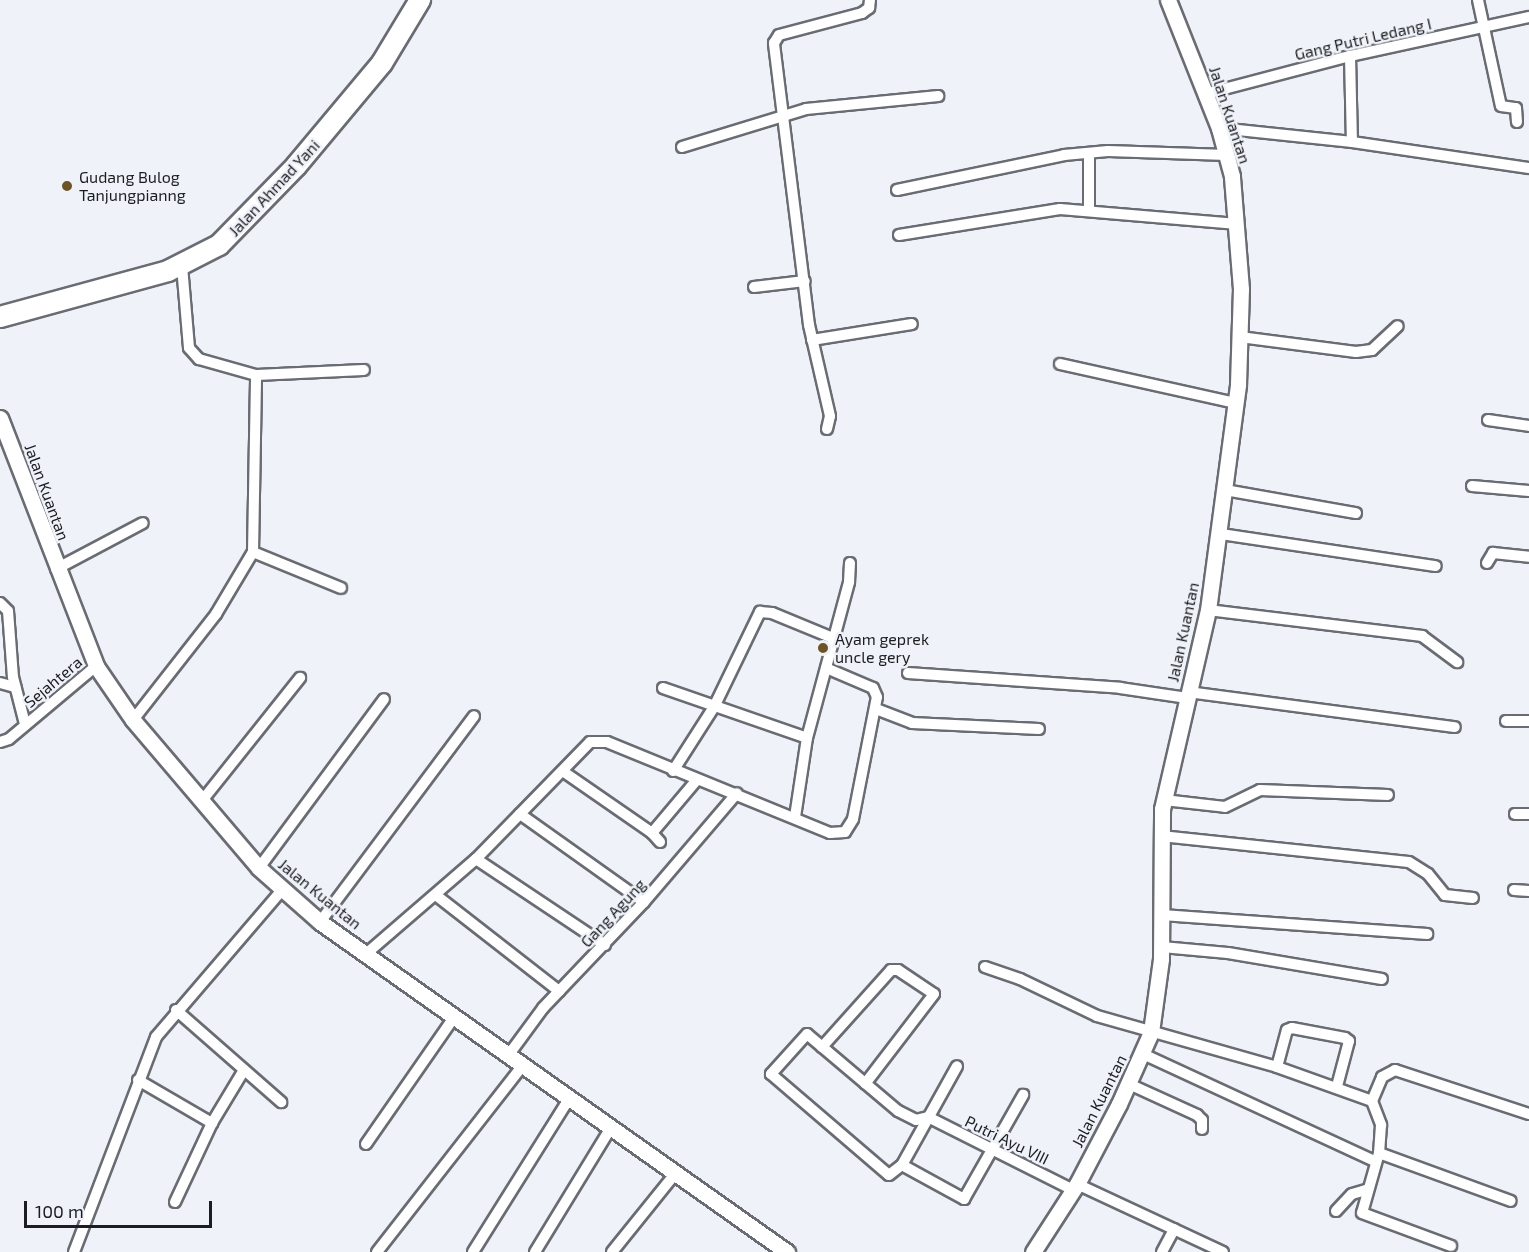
<!DOCTYPE html>
<html>
<head>
<meta charset="utf-8">
<style>
	body { margin:0 }
	#map { position:relative; width:1529px; height:1252px; overflow:hidden; background:#eff3f9; font-family:"Exo 2",sans-serif }
	div>[style] { position:absolute }
	.roads { filter:drop-shadow(2px 0 #696c72) drop-shadow(-2px 0 #696c72) drop-shadow(0 2px #696c72) drop-shadow(0 -2px #696c72) }
	.street>* { height:10px; margin:-5px; padding:0 5px; transform-origin:5px; border-radius:5px; background:#fff }
	.secondary>* { height:15px; margin:-7.5px; padding:0 7.5px; transform-origin:7.5px; border-radius:7.5px; background:#fff }
	.highway>* { height:20px; margin:-10px; padding:0 10px; transform-origin:10px; border-radius:10px; background:#fff }
	.dots>* { width:16px; height:16px; translate:-50% -50%; box-sizing:border-box; border:3px solid #eff3f9; border-radius:50% }
	span { translate:-50% -50%; white-space:nowrap; text-align:center; line-height:1.15; -webkit-text-stroke:5px #eff3f9; paint-order:stroke }
	.street-label { font-size:16px; color:#1c1d20 }
	.poi-label { font-size:16px; color:#1c1d20 }
	.left { translate:0 -50%; text-align:left }
	.scale { position:absolute; left:24px; top:1201px; width:188px; height:27px; box-sizing:border-box; border:3px solid #1c1d20; border-top:0; padding-left:8px; font-size:18px; line-height:21px; white-space:nowrap; color:#1c1d20; -webkit-text-stroke:4px #eff3f9; paint-order:stroke }
</style>
</head>
<body>
<div id="map">
	<div class="roads">
		<div class="street">
			<div style="left:1478px;top:0;width:108px;rotate:77.8deg"></div>
			<div style="left:1501px;top:106px;width:15px;rotate:8deg"></div>
			<div style="left:1516px;top:108px;width:14px;rotate:86deg"></div>
			<div style="left:1350px;top:56px;width:86px;rotate:88.7deg"></div>
			<div style="left:1205px;top:94px;width:150px;rotate:-14.7deg"></div>
			<div style="left:1350px;top:56px;width:183px;rotate:-12.3deg"></div>
			<div style="left:1219px;top:128px;width:134px;rotate:6deg"></div>
			<div style="left:1352px;top:142px;width:179px;rotate:8.4deg"></div>
			<div style="left:682px;top:147px;width:130px;rotate:-17deg"></div>
			<div style="left:806px;top:109px;width:133px;rotate:-5.6deg"></div>
			<div style="left:897px;top:190px;width:171px;rotate:-11.8deg"></div>
			<div style="left:1064px;top:155px;width:44px;rotate:-5.2deg"></div>
			<div style="left:1108px;top:151px;width:119px;rotate:1.9deg"></div>
			<div style="left:1089px;top:210px;width:57px;rotate:-90deg"></div>
			<div style="left:899px;top:235px;width:163px;rotate:-9.2deg"></div>
			<div style="left:1060px;top:209px;width:178px;rotate:4.8deg"></div>
			<div style="left:182px;top:266px;width:82px;rotate:85.1deg"></div>
			<div style="left:189px;top:348px;width:15px;rotate:48deg"></div>
			<div style="left:199px;top:359px;width:59px;rotate:15.7deg"></div>
			<div style="left:256px;top:375px;width:108px;rotate:-2.7deg"></div>
			<div style="left:754px;top:287px;width:51px;rotate:-6.7deg"></div>
			<div style="left:1240px;top:337px;width:117px;rotate:7.4deg"></div>
			<div style="left:1356px;top:352px;width:16px;rotate:-7deg"></div>
			<div style="left:1372px;top:350px;width:35px;rotate:-43deg"></div>
			<div style="left:812px;top:340px;width:101px;rotate:-9.1deg"></div>
			<div style="left:1060px;top:364px;width:180px;rotate:12.5deg"></div>
			<div style="left:1488px;top:420px;width:41px;rotate:8.3deg"></div>
			<div style="left:827px;top:429px;width:13px;rotate:-77deg"></div>
			<div style="left:830px;top:416px;width:93px;rotate:-103deg"></div>
			<div style="left:809px;top:325px;width:284px;rotate:-97.1deg"></div>
			<div style="left:774px;top:43px;width:9px;rotate:-58deg"></div>
			<div style="left:779px;top:35px;width:86px;rotate:-14.8deg"></div>
			<div style="left:862px;top:13px;width:9px;rotate:-36deg"></div>
			<div style="left:869px;top:8px;width:8px;rotate:-83deg"></div>
			<div style="left:1472px;top:486px;width:57px;rotate:5deg"></div>
			<div style="left:1225px;top:490px;width:133px;rotate:10deg"></div>
			<div style="left:1221px;top:534px;width:217px;rotate:8.5deg"></div>
			<div style="left:253px;top:552px;width:95px;rotate:22.2deg"></div>
			<div style="left:1487px;top:563px;width:12px;rotate:-59deg"></div>
			<div style="left:1493px;top:553px;width:36px;rotate:6deg"></div>
			<div style="left:56px;top:569px;width:98px;rotate:-27.9deg"></div>
			<div style="left:0;top:603px;width:11px;rotate:45deg"></div>
			<div style="left:8px;top:611px;width:66px;rotate:85.7deg"></div>
			<div style="left:13px;top:677px;width:49px;rotate:75.7deg"></div>
			<div style="left:1208px;top:610px;width:216px;rotate:6.9deg"></div>
			<div style="left:1422px;top:636px;width:44px;rotate:36.6deg"></div>
			<div style="left:908px;top:673px;width:213px;rotate:4deg"></div>
			<div style="left:1120px;top:688px;width:68px;rotate:8.5deg"></div>
			<div style="left:0;top:683px;width:16px;rotate:15deg"></div>
			<div style="left:663px;top:688px;width:152px;rotate:19.1deg"></div>
			<div style="left:1188px;top:692px;width:269px;rotate:7.5deg"></div>
			<div style="left:876px;top:709px;width:39px;rotate:21deg"></div>
			<div style="left:912px;top:723px;width:127px;rotate:2.7deg"></div>
			<div style="left:133px;top:720px;width:135px;rotate:-51.9deg"></div>
			<div style="left:216px;top:614px;width:72px;rotate:-59.2deg"></div>
			<div style="left:253px;top:552px;width:177px;rotate:-89deg"></div>
			<div style="left:1506px;top:721px;width:23px"></div>
			<div style="left:0;top:742px;width:9px;rotate:-18deg"></div>
			<div style="left:9px;top:739px;width:114px;rotate:-40deg"></div>
			<div style="left:673px;top:771px;width:76px;rotate:-57.4deg"></div>
			<div style="left:714px;top:707px;width:106px;rotate:-64.2deg"></div>
			<div style="left:760px;top:612px;width:12px;rotate:5deg"></div>
			<div style="left:772px;top:613px;width:66px;rotate:22.3deg"></div>
			<div style="left:564px;top:772px;width:107px;rotate:34.7deg"></div>
			<div style="left:652px;top:833px;width:12px;rotate:48deg"></div>
			<div style="left:1164px;top:800px;width:61px;rotate:6.5deg"></div>
			<div style="left:1225px;top:807px;width:39px;rotate:-26deg"></div>
			<div style="left:1260px;top:790px;width:128px;rotate:2.2deg"></div>
			<div style="left:201px;top:802px;width:159px;rotate:-51.4deg"></div>
			<div style="left:520px;top:814px;width:152px;rotate:35.4deg"></div>
			<div style="left:1515px;top:814px;width:14px"></div>
			<div style="left:795px;top:817px;width:80px;rotate:-81.4deg"></div>
			<div style="left:807px;top:738px;width:162px;rotate:-74.9deg"></div>
			<div style="left:849px;top:582px;width:19px;rotate:-87deg"></div>
			<div style="left:652px;top:833px;width:68px;rotate:-49.8deg"></div>
			<div style="left:1161px;top:836px;width:249px;rotate:6deg"></div>
			<div style="left:1409px;top:862px;width:22px;rotate:32deg"></div>
			<div style="left:1428px;top:874px;width:27px;rotate:51deg"></div>
			<div style="left:1445px;top:895px;width:28px;rotate:6deg"></div>
			<div style="left:476px;top:859px;width:155px;rotate:33.7deg"></div>
			<div style="left:259px;top:868px;width:210px;rotate:-53.5deg"></div>
			<div style="left:1514px;top:890px;width:15px;rotate:4deg"></div>
			<div style="left:437px;top:896px;width:155px;rotate:37.9deg"></div>
			<div style="left:1162px;top:915px;width:266px;rotate:4.1deg"></div>
			<div style="left:320px;top:922px;width:257px;rotate:-53.2deg"></div>
			<div style="left:1162px;top:947px;width:66px;rotate:5.2deg"></div>
			<div style="left:1228px;top:953px;width:156px;rotate:9.6deg"></div>
			<div style="left:367px;top:953px;width:144px;rotate:-40.8deg"></div>
			<div style="left:476px;top:859px;width:163px;rotate:-45.7deg"></div>
			<div style="left:590px;top:742px;width:17px"></div>
			<div style="left:607px;top:742px;width:241px;rotate:22.2deg"></div>
			<div style="left:830px;top:833px;width:15px;rotate:-4deg"></div>
			<div style="left:845px;top:832px;width:15px;rotate:-58deg"></div>
			<div style="left:853px;top:819px;width:124px;rotate:-78.9deg"></div>
			<div style="left:877px;top:697px;width:10px;rotate:-114deg"></div>
			<div style="left:873px;top:688px;width:51px;rotate:-156.9deg"></div>
			<div style="left:985px;top:967px;width:37px;rotate:19deg"></div>
			<div style="left:1020px;top:979px;width:85px;rotate:25.7deg"></div>
			<div style="left:1097px;top:1016px;width:187px;rotate:15.8deg"></div>
			<div style="left:1277px;top:1067px;width:101px;rotate:19.7deg"></div>
			<div style="left:1372px;top:1101px;width:26px;rotate:69deg"></div>
			<div style="left:1381px;top:1125px;width:28px;rotate:94deg"></div>
			<div style="left:1379px;top:1153px;width:62px;rotate:105.8deg"></div>
			<div style="left:1362px;top:1213px;width:95px;rotate:20.3deg"></div>
			<div style="left:176px;top:1010px;width:140px;rotate:41.2deg"></div>
			<div style="left:822px;top:1047px;width:103px;rotate:-48.1deg"></div>
			<div style="left:891px;top:970px;width:7px"></div>
			<div style="left:898px;top:970px;width:43px;rotate:33.7deg"></div>
			<div style="left:934px;top:994px;width:113px;rotate:127.5deg"></div>
			<div style="left:510px;top:1053px;width:56px;rotate:-53.7deg"></div>
			<div style="left:543px;top:1008px;width:146px;rotate:-46.4deg"></div>
			<div style="left:644px;top:902px;width:143px;rotate:-49.5deg"></div>
			<div style="left:1143px;top:1054px;width:255px;rotate:24.8deg"></div>
			<div style="left:1277px;top:1067px;width:38px;rotate:-75deg"></div>
			<div style="left:1287px;top:1030px;width:5px;rotate:-22deg"></div>
			<div style="left:1292px;top:1028px;width:54px;rotate:10.7deg"></div>
			<div style="left:1345px;top:1038px;width:5px;rotate:37deg"></div>
			<div style="left:1349px;top:1041px;width:47px;rotate:104.9deg"></div>
			<div style="left:138px;top:1080px;width:86px;rotate:30.2deg"></div>
			<div style="left:1129px;top:1084px;width:75px;rotate:24.5deg"></div>
			<div style="left:1197px;top:1115px;width:7px;rotate:45deg"></div>
			<div style="left:1202px;top:1120px;width:9px;rotate:90deg"></div>
			<div style="left:1372px;top:1101px;width:26px;rotate:-67deg"></div>
			<div style="left:1382px;top:1077px;width:15px;rotate:-28deg"></div>
			<div style="left:1395px;top:1070px;width:141px;rotate:18.2deg"></div>
			<div style="left:928px;top:1117px;width:12px;rotate:166deg"></div>
			<div style="left:916px;top:1120px;width:20px;rotate:-153deg"></div>
			<div style="left:898px;top:1111px;width:119px;rotate:-139.8deg"></div>
			<div style="left:807px;top:1034px;width:54px;rotate:132deg"></div>
			<div style="left:771px;top:1074px;width:155px;rotate:40.6deg"></div>
			<div style="left:889px;top:1175px;width:16px;rotate:-38deg"></div>
			<div style="left:902px;top:1165px;width:113px;rotate:-60.9deg"></div>
			<div style="left:928px;top:1117px;width:162px;rotate:26.7deg"></div>
			<div style="left:366px;top:1144px;width:156px;rotate:-55.2deg"></div>
			<div style="left:1379px;top:1153px;width:140px;rotate:20deg"></div>
			<div style="left:902px;top:1165px;width:71px;rotate:28.7deg"></div>
			<div style="left:964px;top:1199px;width:120px;rotate:-60.4deg"></div>
			<div style="left:1077px;top:1184px;width:161px;rotate:25deg"></div>
			<div style="left:175px;top:1202px;width:87px;rotate:-64.9deg"></div>
			<div style="left:212px;top:1123px;width:62px;rotate:-58.9deg"></div>
			<div style="left:1336px;top:1211px;width:23px;rotate:-47deg"></div>
			<div style="left:1352px;top:1194px;width:15px;rotate:-16deg"></div>
			<div style="left:74px;top:1252px;width:230px;rotate:-69.1deg"></div>
			<div style="left:156px;top:1037px;width:194px;rotate:-49.4deg"></div>
			<div style="left:377px;top:1252px;width:239px;rotate:-52deg"></div>
			<div style="left:473px;top:1252px;width:181px;rotate:-57.9deg"></div>
			<div style="left:535px;top:1252px;width:144px;rotate:-58.6deg"></div>
			<div style="left:612px;top:1252px;width:100px;rotate:-51.1deg"></div>
			<div style="left:1162px;top:1252px;width:26px;rotate:-62deg"></div>
		</div>
		<div class="secondary">
			<div style="left:0;top:418px;width:266px;rotate:68.8deg"></div>
			<div style="left:96px;top:666px;width:65px;rotate:55.6deg"></div>
			<div style="left:133px;top:720px;width:194px;rotate:49.6deg"></div>
			<div style="left:259px;top:868px;width:81px;rotate:41.5deg"></div>
			<div style="left:320px;top:922px;width:572px;rotate:35.25deg"></div>
			<div style="left:1033px;top:1252px;width:81px;rotate:-57.1deg"></div>
			<div style="left:1077px;top:1184px;width:90px;rotate:-62.3deg"></div>
			<div style="left:1119px;top:1104px;width:79px;rotate:-66deg"></div>
			<div style="left:1151px;top:1032px;width:74px;rotate:-82.2deg"></div>
			<div style="left:1161px;top:959px;width:150px;rotate:-89.6deg"></div>
			<div style="left:1162px;top:809px;width:204px;rotate:-77deg"></div>
			<div style="left:1208px;top:610px;width:228px;rotate:-82.4deg"></div>
			<div style="left:1238px;top:384px;width:95px;rotate:-88.2deg"></div>
			<div style="left:1241px;top:289px;width:113px;rotate:-94.6deg"></div>
			<div style="left:1232px;top:176px;width:50px;rotate:-105.2deg"></div>
			<div style="left:1219px;top:128px;width:138px;rotate:-111.7deg"></div>
		</div>
		<div class="highway">
			<div style="left:0;top:317px;width:174px;rotate:-15.3deg"></div>
			<div style="left:168px;top:271px;width:57px;rotate:-27deg"></div>
			<div style="left:219px;top:245px;width:110px;rotate:-45.7deg"></div>
			<div style="left:296px;top:166px;width:134px;rotate:-50.1deg"></div>
			<div style="left:382px;top:63px;width:74px;rotate:-58.9deg"></div>
		</div>
	</div>
	<div class="dots">
		<div style="left:67px;top:186px;background:#6d5325"></div>
		<div style="left:823px;top:648px;background:#6d5325"></div>
	</div>
	<div class="street-label">
		<span style="left:1363px;top:39px;rotate:-13deg">Gang Putri Ledang I</span>
		<span style="left:1230px;top:115px;rotate:72deg">Jalan Kuantan</span>
		<span style="left:274px;top:188px;rotate:-47deg">Jalan Ahmad Yani</span>
		<span style="left:47px;top:492px;rotate:70deg">Jalan Kuantan</span>
		<span style="left:1183px;top:632px;rotate:-78deg">Jalan Kuantan</span>
		<span style="left:53px;top:682px;rotate:-40deg">Sejahtera</span>
		<span style="left:320px;top:894px;rotate:39deg">Jalan Kuantan</span>
		<span style="left:613px;top:913px;rotate:-47deg">Gang Agung</span>
		<span style="left:1099px;top:1101px;rotate:-63deg">Jalan Kuantan</span>
		<span style="left:1007px;top:1140px;rotate:26deg">Putri Ayu VIII</span>
	</div>
	<div class="poi-label">
		<span class="left" style="left:79px;top:186px">Gudang Bulog<br>Tanjungpianng</span>
		<span class="left" style="left:835px;top:648px">Ayam geprek<br>uncle gery</span>
	</div>
	<div class="scale">100 m</div>
</div>
</body>
</html>
